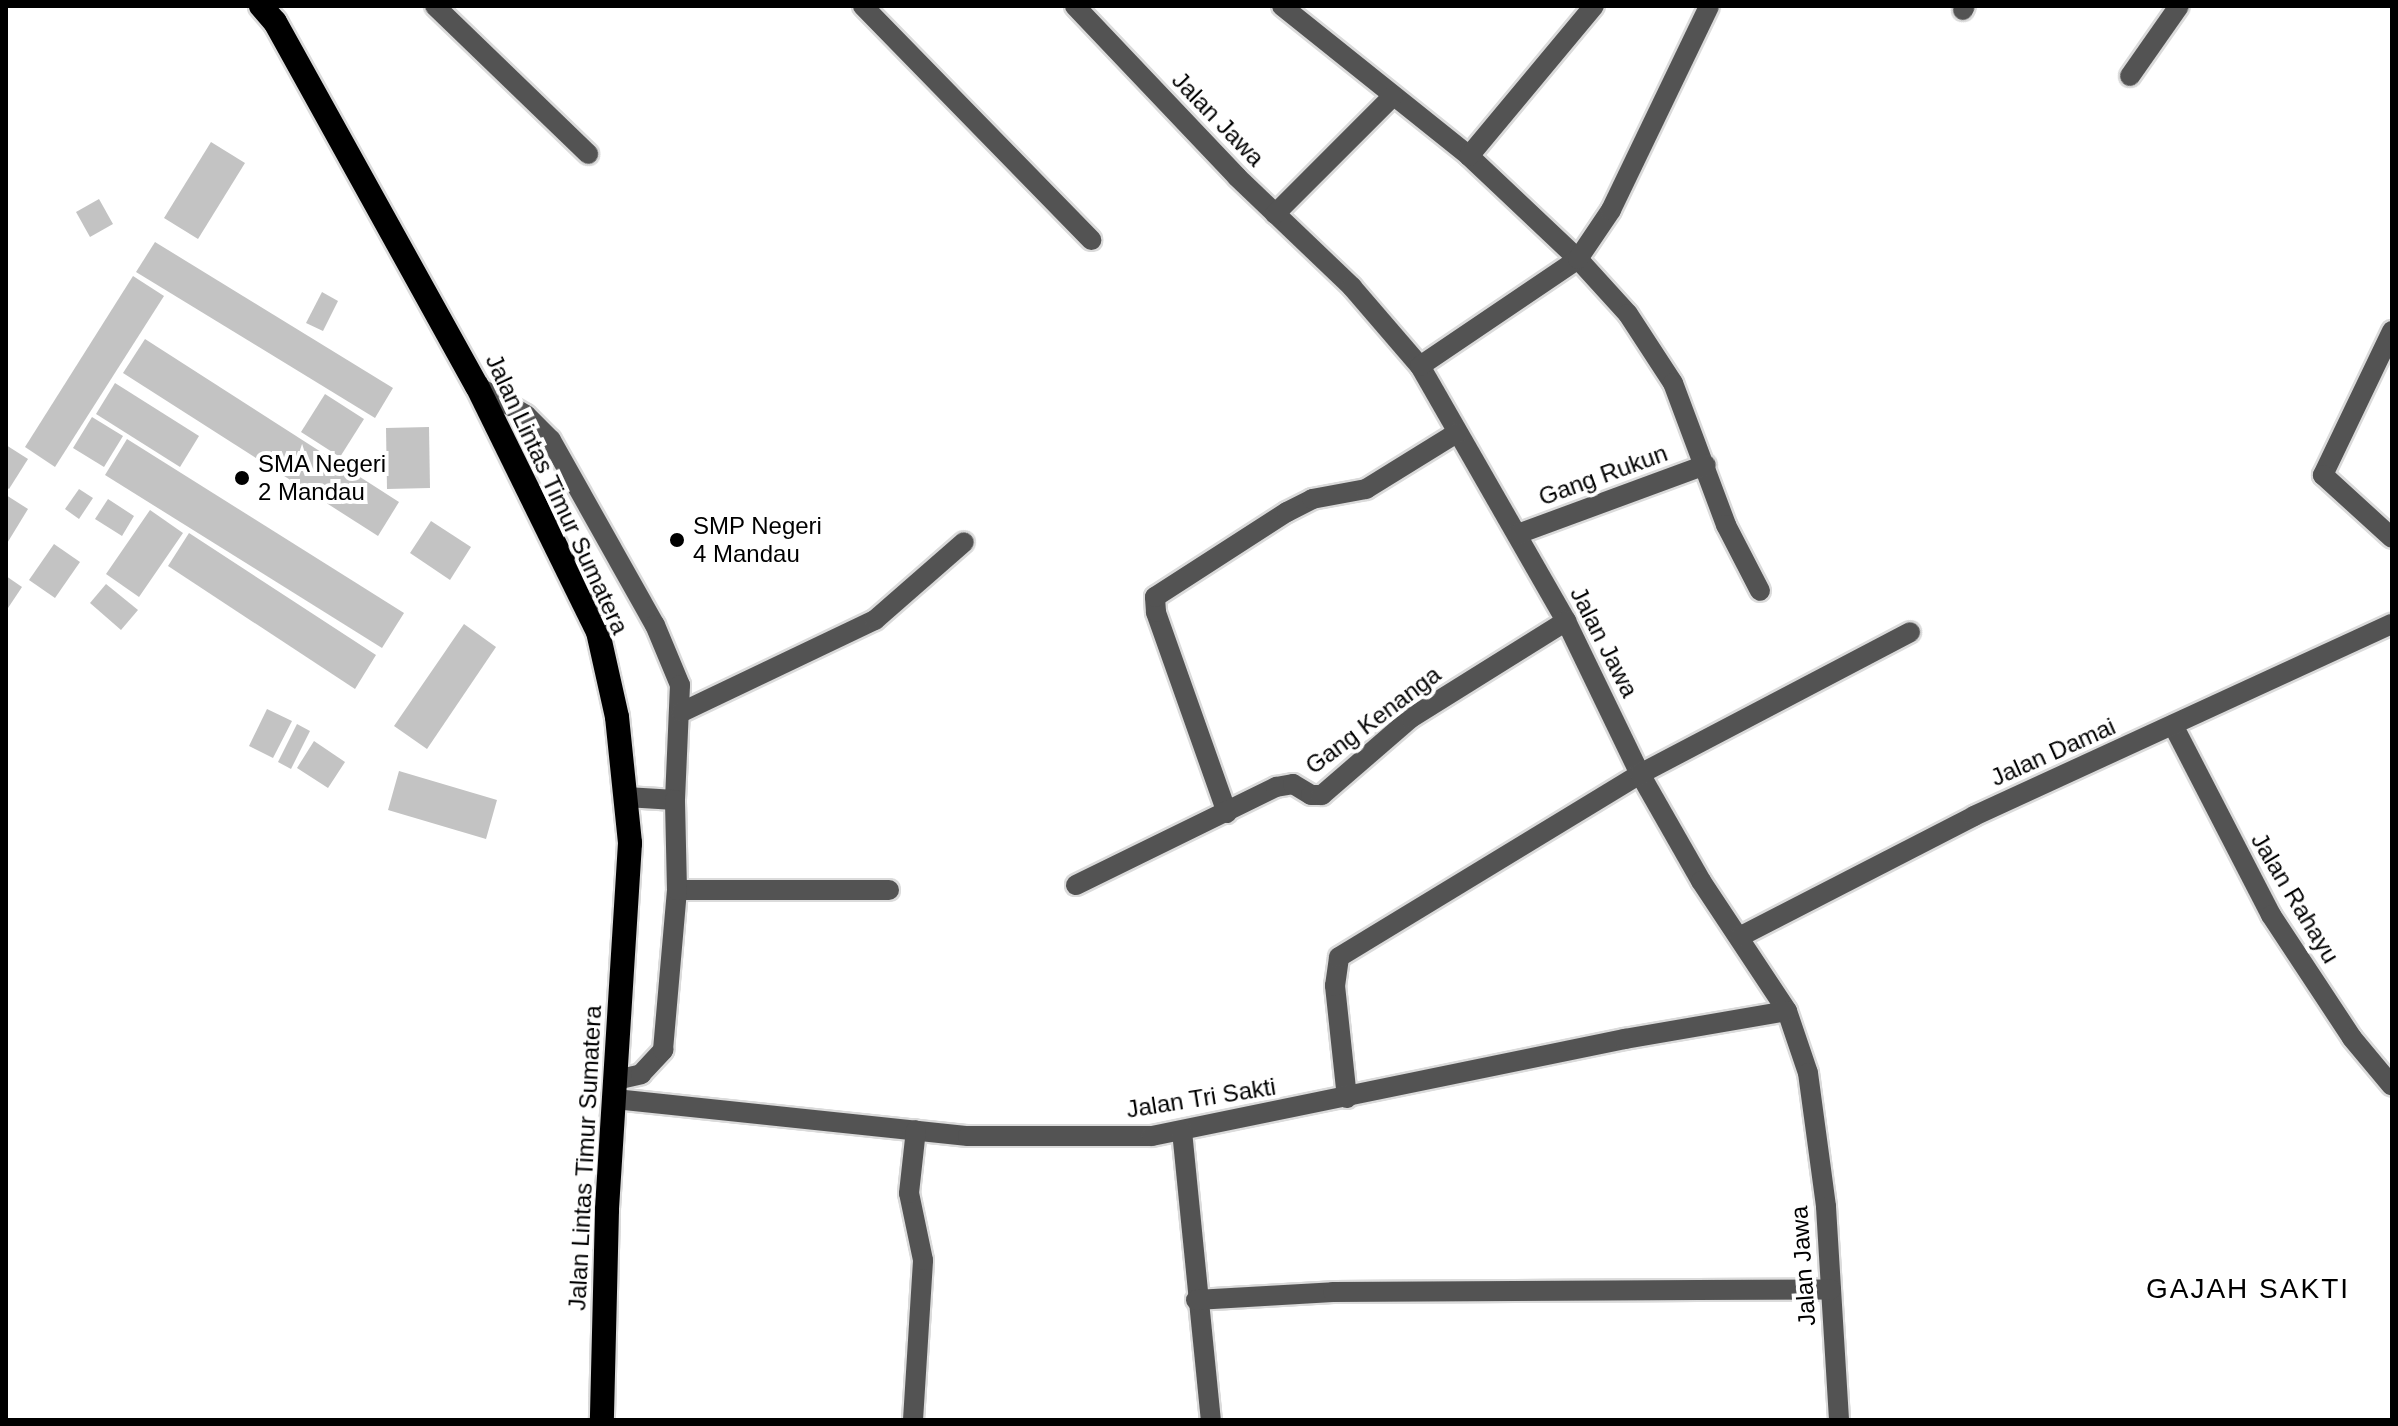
<!DOCTYPE html>
<html>
<head>
<meta charset="utf-8">
<style>
	body { margin:0 }
	#map { position:relative; width:2398px; height:1426px; overflow:hidden; background:#fff; font-family:Arial,sans-serif }
	div>[style] { position:absolute }
	.building>* { inset:0; background:#c3c3c3 }
	.roads { filter:drop-shadow(2px 0 #dbdbdb) drop-shadow(-2px 0 #dbdbdb) drop-shadow(0 2px #dbdbdb) drop-shadow(0 -2px #dbdbdb) }
	.minor>* { height:20px; margin:-10px; padding:0 10px; transform-origin:10px; border-radius:10px; background:#535353 }
	.highway>* { height:24px; margin:-12px; padding:0 12px; transform-origin:12px; border-radius:12px; background:#000 }
	.dots>* { width:22px; height:22px; translate:-50% -50%; box-sizing:border-box; border:4px solid #fff; border-radius:50% }
	span { translate:-50% -50%; white-space:nowrap; text-align:center; line-height:1.15; -webkit-text-stroke:8px #fff; paint-order:stroke }
	.street-label { font-size:24px; color:#000 }
	.poi-label { font-size:24px; color:#000 }
	.left { translate:0 -50%; text-align:left }
	.quarter-label { font-size:28px; color:#000; letter-spacing:2px }
	.frame { position:absolute; inset:0; border:8px solid #000; pointer-events:none }
</style>
</head>
<body>
<div id="map">
	<div class="building">
		<div style="clip-path:polygon(211px 142px,245px 163px,198px 239px,164px 218px)"></div>
		<div style="clip-path:polygon(99px 199px,113px 224px,90px 237px,76px 212px)"></div>
		<div style="clip-path:polygon(155px 242px,393px 388px,375px 418px,136px 272px)"></div>
		<div style="clip-path:polygon(133px 276px,164px 296px,55px 467px,25px 447px)"></div>
		<div style="clip-path:polygon(322px 292px,338px 301px,323px 331px,306px 323px)"></div>
		<div style="clip-path:polygon(145px 339px,399px 502px,378px 536px,123px 373px)"></div>
		<div style="clip-path:polygon(115px 383px,199px 436px,180px 467px,96px 414px)"></div>
		<div style="clip-path:polygon(325px 394px,364px 419px,340px 457px,301px 432px)"></div>
		<div style="clip-path:polygon(92px 417px,123px 436px,104px 467px,73px 448px)"></div>
		<div style="clip-path:polygon(429px 427px,430px 488px,387px 489px,386px 428px)"></div>
		<div style="clip-path:polygon(127px 439px,404px 613px,382px 648px,105px 475px)"></div>
		<div style="clip-path:polygon(6px 445px,28px 459px,9px 489px,6px 487px)"></div>
		<div style="clip-path:polygon(79px 489px,93px 498px,79px 519px,65px 509px)"></div>
		<div style="clip-path:polygon(6px 495px,28px 509px,6px 545px)"></div>
		<div style="clip-path:polygon(108px 499px,134px 516px,122px 536px,95px 519px)"></div>
		<div style="clip-path:polygon(150px 510px,183px 533px,139px 597px,106px 574px)"></div>
		<div style="clip-path:polygon(431px 521px,471px 547px,450px 580px,410px 553px)"></div>
		<div style="clip-path:polygon(189px 533px,376px 655px,355px 689px,168px 566px)"></div>
		<div style="clip-path:polygon(54px 544px,80px 562px,55px 598px,29px 580px)"></div>
		<div style="clip-path:polygon(6px 576px,22px 587px,6px 611px)"></div>
		<div style="clip-path:polygon(106px 584px,138px 610px,121px 630px,90px 603px)"></div>
		<div style="clip-path:polygon(464px 624px,496px 647px,427px 749px,394px 726px)"></div>
		<div style="clip-path:polygon(267px 709px,292px 721px,273px 758px,249px 746px)"></div>
		<div style="clip-path:polygon(297px 724px,310px 731px,291px 769px,278px 762px)"></div>
		<div style="clip-path:polygon(314px 741px,345px 762px,328px 788px,297px 768px)"></div>
		<div style="clip-path:polygon(399px 771px,497px 800px,486px 839px,388px 810px)"></div>
	</div>
	<div class="roads">
		<div class="minor">
			<div style="left:435px;top:6px;width:213px;rotate:44deg"></div>
			<div style="left:863px;top:6px;width:327px;rotate:45.7deg"></div>
			<div style="left:1075px;top:6px;width:236px;rotate:46.5deg"></div>
			<div style="left:1237px;top:177px;width:159px;rotate:43.7deg"></div>
			<div style="left:1352px;top:287px;width:104px;rotate:49.3deg"></div>
			<div style="left:1420px;top:366px;width:294px;rotate:60.2deg"></div>
			<div style="left:1566px;top:621px;width:170px;rotate:64.2deg"></div>
			<div style="left:1640px;top:774px;width:123px;rotate:60.3deg"></div>
			<div style="left:1701px;top:881px;width:156px;rotate:56.5deg"></div>
			<div style="left:1787px;top:1011px;width:65px;rotate:71.3deg"></div>
			<div style="left:1808px;top:1073px;width:135px;rotate:82.3deg"></div>
			<div style="left:1826px;top:1207px;width:213px;rotate:86.5deg"></div>
			<div style="left:1282px;top:6px;width:240px;rotate:38.7deg"></div>
			<div style="left:1469px;top:156px;width:150px;rotate:43.4deg"></div>
			<div style="left:1578px;top:259px;width:74px;rotate:47.7deg"></div>
			<div style="left:1628px;top:314px;width:82px;rotate:56.9deg"></div>
			<div style="left:1673px;top:383px;width:152px;rotate:69.5deg"></div>
			<div style="left:1726px;top:525px;width:74px;rotate:62.7deg"></div>
			<div style="left:1963px;top:10px;width:4px;rotate:-63deg"></div>
			<div style="left:2130px;top:76px;width:85px;rotate:-55deg"></div>
			<div style="left:1469px;top:156px;width:195px;rotate:-50.2deg"></div>
			<div style="left:1275px;top:214px;width:167px;rotate:-45deg"></div>
			<div style="left:2392px;top:331px;width:160px;rotate:115.6deg"></div>
			<div style="left:2323px;top:475px;width:93px;rotate:42.4deg"></div>
			<div style="left:1420px;top:366px;width:191px;rotate:-34.1deg"></div>
			<div style="left:1578px;top:259px;width:59px;rotate:-56deg"></div>
			<div style="left:1611px;top:210px;width:226px;rotate:-64.3deg"></div>
			<div style="left:477px;top:386px;width:57px;rotate:30.6deg"></div>
			<div style="left:526px;top:415px;width:35px;rotate:45deg"></div>
			<div style="left:551px;top:440px;width:212px;rotate:60.7deg"></div>
			<div style="left:655px;top:625px;width:65px;rotate:67.4deg"></div>
			<div style="left:680px;top:685px;width:115px;rotate:92.5deg"></div>
			<div style="left:675px;top:800px;width:49px;rotate:-176.5deg"></div>
			<div style="left:1518px;top:534px;width:200px;rotate:-20.2deg"></div>
			<div style="left:682px;top:712px;width:214px;rotate:-25.5deg"></div>
			<div style="left:875px;top:620px;width:118px;rotate:-41.2deg"></div>
			<div style="left:2173px;top:725px;width:214px;rotate:62.7deg"></div>
			<div style="left:2271px;top:915px;width:147px;rotate:56.6deg"></div>
			<div style="left:2352px;top:1038px;width:62px;rotate:50.2deg"></div>
			<div style="left:1227px;top:813px;width:213px;rotate:-109.5deg"></div>
			<div style="left:1156px;top:612px;width:15px;rotate:-94deg"></div>
			<div style="left:1155px;top:597px;width:157px;rotate:-32.8deg"></div>
			<div style="left:1287px;top:512px;width:28px;rotate:-27deg"></div>
			<div style="left:1312px;top:499px;width:55px;rotate:-10.5deg"></div>
			<div style="left:1366px;top:489px;width:105px;rotate:-31.7deg"></div>
			<div style="left:1076px;top:885px;width:223px;rotate:-26.1deg"></div>
			<div style="left:1276px;top:787px;width:17px;rotate:-10deg"></div>
			<div style="left:1293px;top:784px;width:21px;rotate:31deg"></div>
			<div style="left:1311px;top:795px;width:11px"></div>
			<div style="left:1322px;top:795px;width:118px;rotate:-40.9deg"></div>
			<div style="left:1411px;top:718px;width:183px;rotate:-32deg"></div>
			<div style="left:677px;top:890px;width:212px"></div>
			<div style="left:1741px;top:936px;width:262px;rotate:-27.2deg"></div>
			<div style="left:1974px;top:816px;width:460px;rotate:-24.7deg"></div>
			<div style="left:616px;top:1080px;width:26px;rotate:-13deg"></div>
			<div style="left:641px;top:1074px;width:33px;rotate:-47deg"></div>
			<div style="left:663px;top:1050px;width:161px;rotate:-85deg"></div>
			<div style="left:677px;top:890px;width:90px;rotate:-91.3deg"></div>
			<div style="left:1347px;top:1098px;width:113px;rotate:-96.1deg"></div>
			<div style="left:1335px;top:986px;width:29px;rotate:-82deg"></div>
			<div style="left:1339px;top:957px;width:352px;rotate:-31.3deg"></div>
			<div style="left:1640px;top:774px;width:305px;rotate:-27.7deg"></div>
			<div style="left:615px;top:1099px;width:355px;rotate:6deg"></div>
			<div style="left:968px;top:1136px;width:184px"></div>
			<div style="left:1152px;top:1136px;width:483px;rotate:-11.6deg"></div>
			<div style="left:1625px;top:1039px;width:164px;rotate:-9.8deg"></div>
			<div style="left:1182px;top:1131px;width:290px;rotate:84.3deg"></div>
			<div style="left:1196px;top:1300px;width:137px;rotate:-3.3deg"></div>
			<div style="left:1333px;top:1292px;width:498px;rotate:-0.3deg"></div>
			<div style="left:913px;top:1420px;width:160px;rotate:-86.4deg"></div>
			<div style="left:923px;top:1260px;width:68px;rotate:-101.8deg"></div>
			<div style="left:909px;top:1193px;width:63px;rotate:-83.7deg"></div>
		</div>
		<div class="highway">
			<div style="left:261px;top:6px;width:21px;rotate:49deg"></div>
			<div style="left:275px;top:22px;width:416px;rotate:61deg"></div>
			<div style="left:477px;top:386px;width:274px;rotate:63.8deg"></div>
			<div style="left:598px;top:632px;width:87px;rotate:77.4deg"></div>
			<div style="left:617px;top:717px;width:127px;rotate:84.1deg"></div>
			<div style="left:630px;top:843px;width:368px;rotate:93.6deg"></div>
			<div style="left:607px;top:1210px;width:210px;rotate:91.4deg"></div>
		</div>
	</div>
	<div class="dots">
		<div style="left:242px;top:478px;background:#000"></div>
		<div style="left:677px;top:540px;background:#000"></div>
	</div>
	<div class="street-label">
		<span style="left:1218px;top:119px;rotate:46deg">Jalan Jawa</span>
		<span style="left:1603px;top:475px;rotate:-20deg">Gang Rukun</span>
		<span style="left:557px;top:494px;rotate:65deg">Jalan Lintas Timur Sumatera</span>
		<span style="left:1604px;top:642px;rotate:63deg">Jalan Jawa</span>
		<span style="left:1373px;top:720px;rotate:-37deg">Gang Kenanga</span>
		<span style="left:2053px;top:752px;rotate:-24deg">Jalan Damai</span>
		<span style="left:2295px;top:898px;rotate:59deg">Jalan Rahayu</span>
		<span style="left:1201px;top:1098px;rotate:-9deg">Jalan Tri Sakti</span>
		<span style="left:585px;top:1158px;rotate:-87deg">Jalan Lintas Timur Sumatera</span>
		<span style="left:1803px;top:1266px;rotate:-94deg">Jalan Jawa</span>
	</div>
	<div class="poi-label">
		<span class="left" style="left:258px;top:478px">SMA Negeri<br>2 Mandau</span>
		<span class="left" style="left:693px;top:540px">SMP Negeri<br>4 Mandau</span>
	</div>
	<div class="quarter-label">
		<span style="left:2248px;top:1289px">GAJAH SAKTI</span>
	</div>
	<div class="frame"></div>
</div>
</body>
</html>
